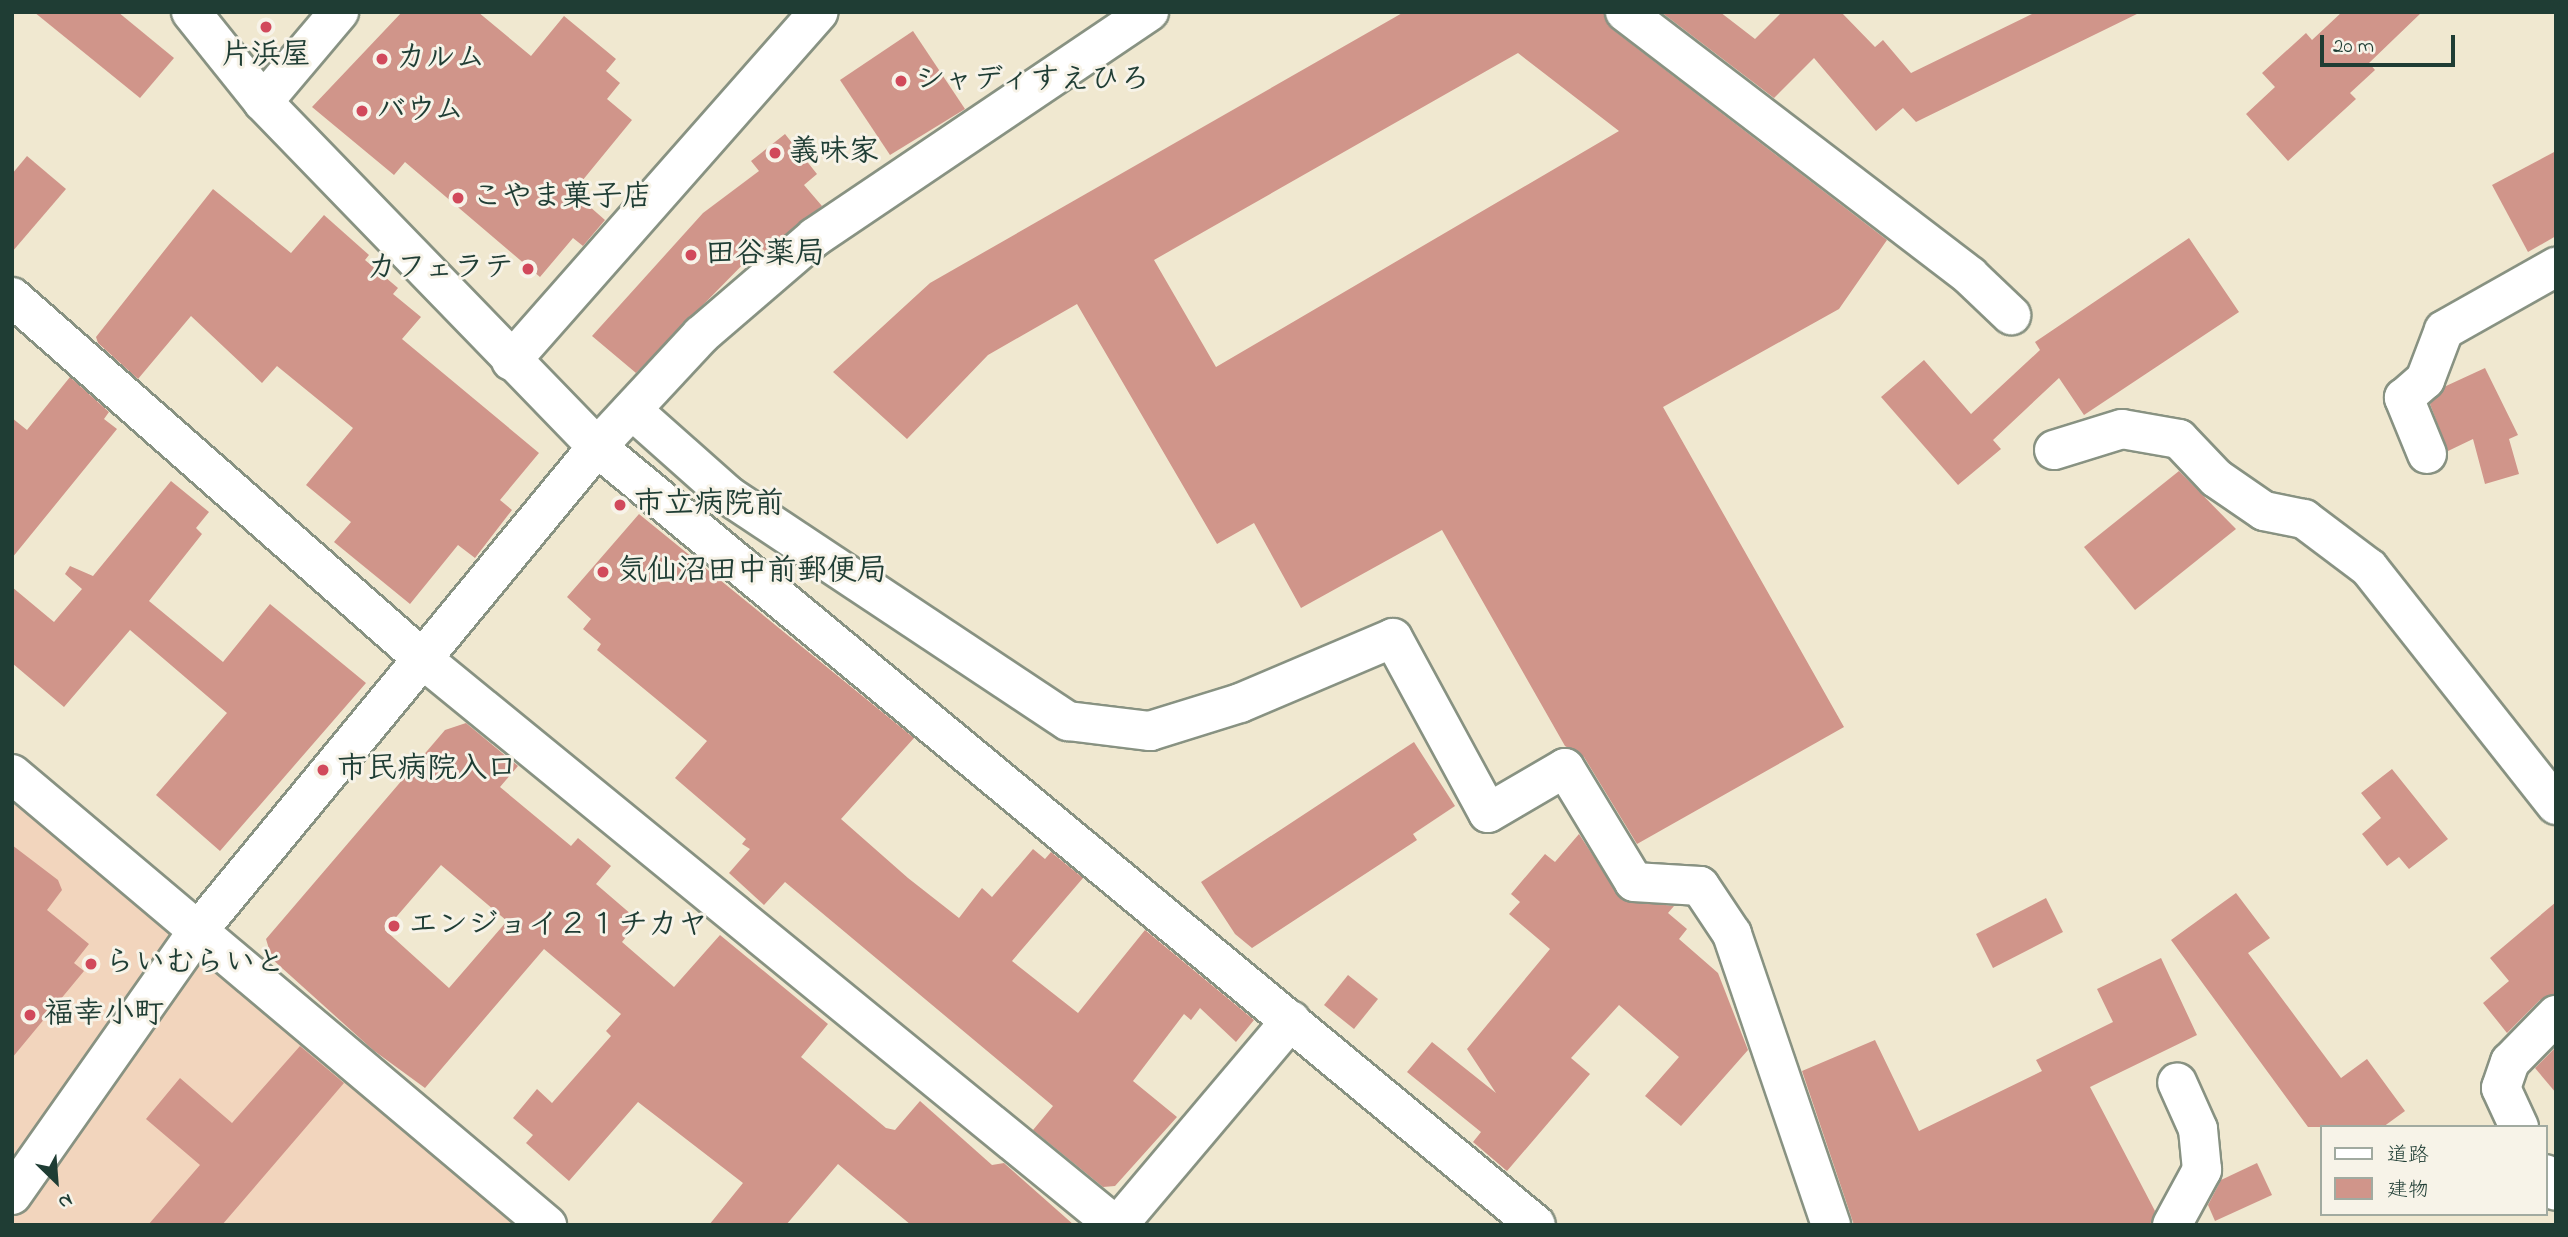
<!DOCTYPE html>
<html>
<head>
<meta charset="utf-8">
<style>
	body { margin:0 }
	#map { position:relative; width:2568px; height:1237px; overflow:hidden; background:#f0e8d0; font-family:"Indie Flower","Klee One",sans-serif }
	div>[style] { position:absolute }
	.built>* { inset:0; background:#f2d5bd }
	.building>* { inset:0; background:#d0958a }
	.roads { filter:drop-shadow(2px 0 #889282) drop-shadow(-2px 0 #889282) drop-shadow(0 2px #889282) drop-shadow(0 -2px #889282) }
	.minor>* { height:38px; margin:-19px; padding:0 19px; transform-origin:19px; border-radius:19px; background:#fff }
	.dots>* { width:19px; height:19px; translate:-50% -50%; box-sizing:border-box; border:4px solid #f7f3e8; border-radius:50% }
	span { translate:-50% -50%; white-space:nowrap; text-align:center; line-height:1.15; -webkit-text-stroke:6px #f7f3e8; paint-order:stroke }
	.poi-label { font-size:30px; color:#1f3d34; font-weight:700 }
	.left { translate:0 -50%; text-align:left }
	.right { translate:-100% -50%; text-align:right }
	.frame { position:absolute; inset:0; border:14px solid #1f3d34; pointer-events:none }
	.legend { position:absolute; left:2320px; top:1125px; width:228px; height:91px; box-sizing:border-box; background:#f7f3e8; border:2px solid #a1aaa0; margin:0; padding:9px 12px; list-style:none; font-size:21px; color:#1f3d34 }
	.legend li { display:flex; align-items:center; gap:14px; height:35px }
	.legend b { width:35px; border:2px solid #a1aaa0 }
	.north { position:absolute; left:21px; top:1146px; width:70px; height:70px; -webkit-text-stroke:5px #f7f3e8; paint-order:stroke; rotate:155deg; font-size:19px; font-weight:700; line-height:28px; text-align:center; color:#1f3d34 }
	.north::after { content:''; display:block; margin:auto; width:24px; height:32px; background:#1f3d34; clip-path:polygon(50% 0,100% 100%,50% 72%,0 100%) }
	.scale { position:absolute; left:2320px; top:35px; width:135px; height:32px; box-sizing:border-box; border:4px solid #1f3d34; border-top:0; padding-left:9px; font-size:21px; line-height:24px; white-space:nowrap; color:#1f3d34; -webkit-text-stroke:5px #f7f3e8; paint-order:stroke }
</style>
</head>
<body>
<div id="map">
	<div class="built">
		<div style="clip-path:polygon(12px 796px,523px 1225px,12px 1225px)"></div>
	</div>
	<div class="building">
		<div style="clip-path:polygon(34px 12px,118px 12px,174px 58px,140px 98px)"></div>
		<div style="clip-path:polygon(402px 12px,478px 12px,531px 56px,564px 16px,616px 59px,606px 71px,620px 83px,607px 99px,632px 120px,573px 192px,605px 220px,583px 246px,573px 238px,540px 277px,405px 162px,394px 175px,312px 107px)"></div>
		<div style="clip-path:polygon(evenodd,1404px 12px,1604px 12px,1612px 29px,1887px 240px,1839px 309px,1663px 407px,1844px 727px,1637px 844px,1584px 757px,1565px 746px,1442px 530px,1301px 608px,1254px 523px,1217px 544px,1077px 304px,988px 355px,907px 439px,833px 372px,930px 283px,1404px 12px,1518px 53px,1619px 131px,1216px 367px,1154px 260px,1518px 53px)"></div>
		<div style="clip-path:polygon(1661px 12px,1720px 12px,1755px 39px,1782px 12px,1841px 12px,1875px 47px,1883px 40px,1911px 73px,2036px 12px,2141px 12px,1916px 122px,1903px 108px,1876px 131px,1814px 58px,1774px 98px)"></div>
		<div style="clip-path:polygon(2342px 12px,2422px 12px,2369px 63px,2375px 70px,2350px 93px,2356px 99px,2288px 161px,2246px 114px,2275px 87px,2262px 73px,2306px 33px,2312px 40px)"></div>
		<div style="clip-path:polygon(913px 31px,965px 109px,890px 155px,840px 80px)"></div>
		<div style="clip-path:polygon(785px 134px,817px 174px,804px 185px,822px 206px,765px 251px,760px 247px,636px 373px,592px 336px,703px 213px,759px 171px,751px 161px)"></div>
		<div style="clip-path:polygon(2556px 151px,2556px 236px,2528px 252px,2492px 185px)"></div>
		<div style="clip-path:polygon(27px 156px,66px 189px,12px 252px,12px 174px)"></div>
		<div style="clip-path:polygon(213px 189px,291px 253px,324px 215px,369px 255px,365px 260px,398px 288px,393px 294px,421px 317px,402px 339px,539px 453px,500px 500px,512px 510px,475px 558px,458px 545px,410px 604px,334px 542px,351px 522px,306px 485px,353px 428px,277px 366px,262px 383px,191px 316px,138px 379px,98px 343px,96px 337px)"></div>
		<div style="clip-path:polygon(2189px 238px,2239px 312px,2084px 415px,2059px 378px,1993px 440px,2001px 449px,1958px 485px,1881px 397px,1924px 360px,1971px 414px,2040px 350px,2035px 342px)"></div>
		<div style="clip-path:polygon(2485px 368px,2518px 435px,2509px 439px,2519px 474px,2485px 484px,2473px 439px,2448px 451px,2430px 404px,2446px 386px)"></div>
		<div style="clip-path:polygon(70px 377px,109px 412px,104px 419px,117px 429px,12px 558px,12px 418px,27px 430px)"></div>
		<div style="clip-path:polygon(2179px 471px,2236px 529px,2135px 610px,2084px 547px)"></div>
		<div style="clip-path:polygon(171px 481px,209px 512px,196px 528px,202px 534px,149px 601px,223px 662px,270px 604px,366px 683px,220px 851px,156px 795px,227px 713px,130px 630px,64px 707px,12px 663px,12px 587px,54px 622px,82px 589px,65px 574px,70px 566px,93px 576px)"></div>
		<div style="clip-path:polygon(639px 514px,914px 738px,841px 819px,908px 878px,959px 918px,982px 888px,992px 897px,1033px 849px,1045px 859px,1051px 852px,1083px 878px,1012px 961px,1078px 1013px,1145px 930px,1254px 1020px,1236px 1042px,1200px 1008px,1191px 1020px,1184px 1014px,1133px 1081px,1177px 1117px,1115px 1186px,1103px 1187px,1033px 1130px,1053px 1106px,785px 882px,764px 905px,729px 873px,750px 849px,742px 844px,746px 839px,675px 778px,707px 741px,597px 650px,601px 644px,583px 629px,591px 619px,567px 597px)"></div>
		<div style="clip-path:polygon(evenodd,466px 723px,518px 766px,500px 787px,571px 846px,578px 838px,611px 866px,596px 884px,639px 921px,622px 942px,674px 987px,720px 935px,828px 1024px,801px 1057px,886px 1128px,895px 1130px,920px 1101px,992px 1165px,1004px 1163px,1074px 1225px,911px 1225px,838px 1164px,786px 1225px,709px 1225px,743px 1183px,638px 1102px,569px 1181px,526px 1143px,533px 1135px,513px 1118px,537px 1089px,552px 1103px,611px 1036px,606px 1031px,621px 1014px,544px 949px,425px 1088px,373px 1050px,272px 959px,266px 939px,445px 730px,466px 723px,441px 865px,507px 921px,449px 988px,385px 930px,441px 865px)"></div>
		<div style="clip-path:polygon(1414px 742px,1455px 806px,1413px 834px,1417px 840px,1252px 948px,1235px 934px,1201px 882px)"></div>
		<div style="clip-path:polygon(2392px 769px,2448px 839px,2409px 869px,2399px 857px,2387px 866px,2362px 834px,2381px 818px,2361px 793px)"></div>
		<div style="clip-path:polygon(1579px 834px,1622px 900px,1674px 906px,1668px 913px,1687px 929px,1679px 939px,1718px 973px,1748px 1050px,1681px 1126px,1645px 1096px,1679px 1057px,1619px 1005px,1571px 1058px,1590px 1074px,1507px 1171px,1473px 1142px,1481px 1132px,1407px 1072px,1432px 1042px,1496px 1093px,1467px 1049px,1550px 949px,1509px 914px,1520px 902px,1511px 894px,1545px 854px,1555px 862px)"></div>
		<div style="clip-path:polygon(12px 845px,58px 880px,62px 890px,47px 910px,89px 944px,74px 963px,84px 971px,12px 1058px)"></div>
		<div style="clip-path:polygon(2236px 893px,2270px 938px,2248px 953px,2341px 1078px,2367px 1059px,2405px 1111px,2383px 1127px,2308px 1127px,2171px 940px)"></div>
		<div style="clip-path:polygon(2046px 898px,2063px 932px,1993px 968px,1976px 934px)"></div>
		<div style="clip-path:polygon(2556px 902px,2556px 994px,2540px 1000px,2507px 1033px,2483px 1003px,2509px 981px,2490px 958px)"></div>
		<div style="clip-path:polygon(2161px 958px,2197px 1035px,2090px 1087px,2155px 1211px,2150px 1225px,1854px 1225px,1802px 1071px,1875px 1040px,1919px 1131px,2042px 1071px,2036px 1060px,2113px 1022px,2097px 989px)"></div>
		<div style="clip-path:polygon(1348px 975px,1378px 999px,1354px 1029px,1324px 1005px)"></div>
		<div style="clip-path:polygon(300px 1046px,344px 1083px,222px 1225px,148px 1225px,200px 1165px,146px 1119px,180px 1078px,232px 1123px)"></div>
		<div style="clip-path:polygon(2556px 1047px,2556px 1093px,2535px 1068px)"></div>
		<div style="clip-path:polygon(2257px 1163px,2272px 1195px,2215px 1221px,2208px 1205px,2221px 1180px)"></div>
	</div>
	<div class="roads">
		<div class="minor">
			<div style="left:191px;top:12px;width:115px;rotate:51.3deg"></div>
			<div style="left:263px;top:102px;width:480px;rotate:45.9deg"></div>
			<div style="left:597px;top:447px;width:1219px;rotate:39.64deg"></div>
			<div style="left:1625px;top:12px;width:434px;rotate:37.4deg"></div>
			<div style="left:1970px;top:276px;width:57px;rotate:43.6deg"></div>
			<div style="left:263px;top:102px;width:118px;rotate:-49.8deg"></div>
			<div style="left:12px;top:297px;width:551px;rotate:41.39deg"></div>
			<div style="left:425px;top:661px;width:891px;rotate:39.26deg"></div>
			<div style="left:511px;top:361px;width:465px;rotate:-48.6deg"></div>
			<div style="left:632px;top:410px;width:130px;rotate:41.6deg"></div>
			<div style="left:729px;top:496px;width:407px;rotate:33.6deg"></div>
			<div style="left:1068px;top:721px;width:83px;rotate:7deg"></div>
			<div style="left:1150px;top:731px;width:94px;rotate:-17.3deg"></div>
			<div style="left:1240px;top:703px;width:166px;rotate:-23deg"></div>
			<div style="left:1393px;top:638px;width:199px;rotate:61.5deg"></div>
			<div style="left:1488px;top:813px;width:89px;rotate:-30.3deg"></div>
			<div style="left:1565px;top:768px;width:133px;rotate:58.8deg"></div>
			<div style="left:1634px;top:882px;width:66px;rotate:3.5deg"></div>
			<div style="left:1700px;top:886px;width:58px;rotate:56.3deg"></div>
			<div style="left:1732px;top:934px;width:307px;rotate:71.2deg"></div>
			<div style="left:2054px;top:450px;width:71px;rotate:-17.2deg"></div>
			<div style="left:2122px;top:429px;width:58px;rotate:10deg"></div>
			<div style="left:2179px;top:439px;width:54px;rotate:46.5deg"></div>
			<div style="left:2216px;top:478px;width:58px;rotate:34.5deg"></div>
			<div style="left:2264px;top:511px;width:41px;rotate:11.3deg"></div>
			<div style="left:2304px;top:519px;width:81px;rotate:37deg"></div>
			<div style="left:2369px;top:568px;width:302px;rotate:51.7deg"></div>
			<div style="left:2427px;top:454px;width:61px;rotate:-112.3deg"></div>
			<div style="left:2404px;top:398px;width:28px;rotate:-41deg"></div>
			<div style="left:2425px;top:380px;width:53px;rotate:-69.2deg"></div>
			<div style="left:2444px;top:330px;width:129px;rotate:-29.4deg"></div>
			<div style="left:12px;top:774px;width:700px;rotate:40.13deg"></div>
			<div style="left:2519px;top:1127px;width:43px;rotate:-114.8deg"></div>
			<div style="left:2501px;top:1088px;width:28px;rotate:-71deg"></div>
			<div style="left:2510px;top:1062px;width:66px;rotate:-45.6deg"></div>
			<div style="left:2545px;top:1174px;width:20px;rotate:57deg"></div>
			<div style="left:12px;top:1195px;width:322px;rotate:-54.9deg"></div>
			<div style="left:197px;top:932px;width:629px;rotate:-50.49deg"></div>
			<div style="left:597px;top:447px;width:153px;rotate:-47.1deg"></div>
			<div style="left:701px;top:335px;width:150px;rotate:-40.7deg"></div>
			<div style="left:815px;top:237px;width:403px;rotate:-34deg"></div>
			<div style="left:1118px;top:1225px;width:268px;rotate:-49.8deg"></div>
			<div style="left:2172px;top:1225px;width:63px;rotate:-61.4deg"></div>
			<div style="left:2202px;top:1170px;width:41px;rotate:-95.6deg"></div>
			<div style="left:2198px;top:1129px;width:51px;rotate:-114.1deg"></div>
		</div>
	</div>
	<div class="dots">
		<div style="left:266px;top:27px;background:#d1495b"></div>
		<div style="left:382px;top:59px;background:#d1495b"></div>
		<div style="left:901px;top:81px;background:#d1495b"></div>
		<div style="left:362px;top:111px;background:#d1495b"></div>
		<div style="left:775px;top:153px;background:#d1495b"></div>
		<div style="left:458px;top:198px;background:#d1495b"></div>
		<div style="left:691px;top:255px;background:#d1495b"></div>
		<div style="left:528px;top:269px;background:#d1495b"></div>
		<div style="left:620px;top:505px;background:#d1495b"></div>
		<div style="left:603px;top:572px;background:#d1495b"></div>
		<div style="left:323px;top:770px;background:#d1495b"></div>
		<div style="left:394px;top:926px;background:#d1495b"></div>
		<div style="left:91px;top:964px;background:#d1495b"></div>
		<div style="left:30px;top:1015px;background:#d1495b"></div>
	</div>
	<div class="poi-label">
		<span style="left:266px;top:56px">片浜屋</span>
		<span class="left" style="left:396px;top:59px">カルム</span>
		<span class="left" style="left:915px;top:81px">シャディすえひろ</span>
		<span class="left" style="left:376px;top:111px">バウム</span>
		<span class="left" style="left:789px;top:153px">義味家</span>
		<span class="left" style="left:472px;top:198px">こやま菓子店</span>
		<span class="left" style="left:705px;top:255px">田谷薬局</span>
		<span class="right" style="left:514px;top:269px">カフェラテ</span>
		<span class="left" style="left:634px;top:505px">市立病院前</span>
		<span class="left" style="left:617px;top:572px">気仙沼田中前郵便局</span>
		<span class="left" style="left:337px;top:770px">市民病院入口</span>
		<span class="left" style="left:408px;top:926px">エンジョイ２１チカヤ</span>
		<span class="left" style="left:105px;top:964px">らいむらいと</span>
		<span class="left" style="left:44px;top:1015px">福幸小町</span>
	</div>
	<div class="frame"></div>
	<ul class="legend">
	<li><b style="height:9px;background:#fff"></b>道路</li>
	<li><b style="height:19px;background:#d0958a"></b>建物</li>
	</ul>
	<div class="north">N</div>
	<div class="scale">20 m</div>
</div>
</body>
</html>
